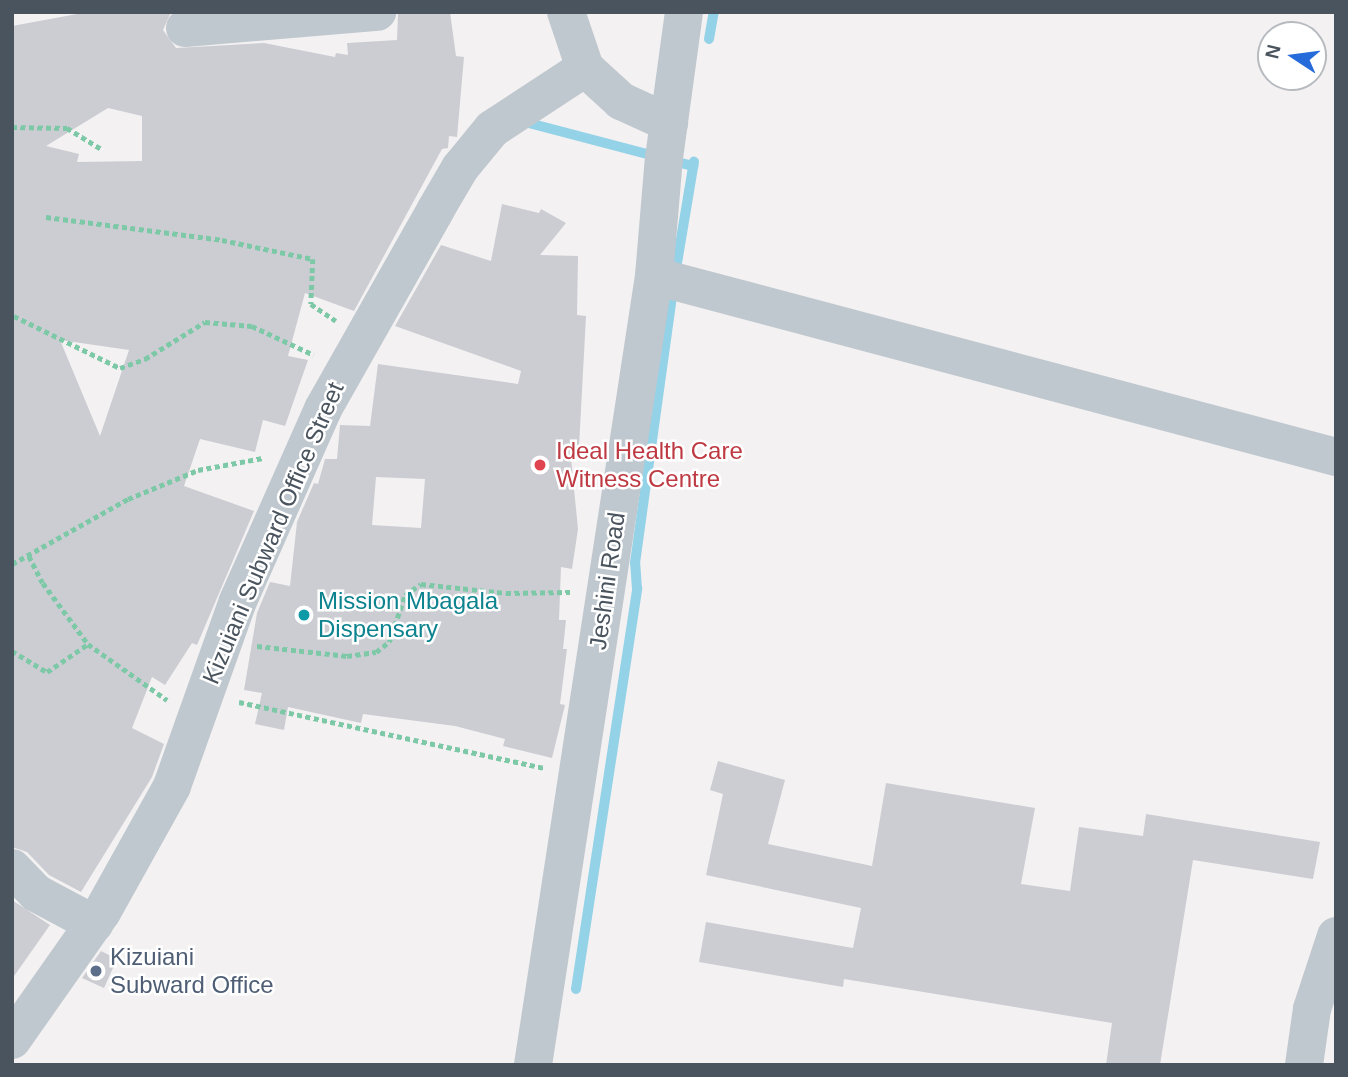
<!DOCTYPE html>
<html>
<head>
<meta charset="utf-8">
<style>
	body { margin:0 }
	#map { position:relative; width:1348px; height:1077px; overflow:hidden; background:#f3f1f1; font-family:Helvetica,sans-serif }
	div>[style] { position:absolute }
	.stream>* { height:10px; margin:-5px; padding:0 5px; transform-origin:5px; border-radius:5px; background:#93d2e7 }
	.building>* { inset:0; background:#cccdd3 }
	.path>* { height:4.5px; margin-top:-2.25px; transform-origin:0; background:repeating-linear-gradient(90deg,#7dc9a7 0 5px,transparent 0 8.5px) }
	.minor>* { height:38px; margin:-19px; padding:0 19px; transform-origin:19px; border-radius:19px; background:#c0c8cf }
	.dots>* { width:19px; height:19px; translate:-50% -50%; box-sizing:border-box; border:4px solid #fff; border-radius:50% }
	span { translate:-50% -50%; white-space:nowrap; text-align:center; line-height:1.15; -webkit-text-stroke:5px #fff; paint-order:stroke }
	.health-label { font-size:24px; color:#be3a42 }
	.left { translate:0 -50%; text-align:left }
	.street-label { font-size:24px; color:#4a545e }
	.culture-label { font-size:24px; color:#0d838f }
	.service-label { font-size:24px; color:#4e5e75 }
	.frame { position:absolute; inset:0; border:14px solid #4a545e; pointer-events:none }
	.north { position:absolute; left:1257px; top:21px; width:70px; height:70px; box-sizing:border-box; background:#fff; border:2px solid #b7bbbf; border-radius:50%; rotate:283deg; font-size:19px; font-weight:700; line-height:28px; text-align:center; color:#4a545e }
	.north::after { content:''; display:block; margin:auto; width:24px; height:32px; background:#256cda; clip-path:polygon(50% 0,100% 100%,50% 72%,0 100%) }
</style>
</head>
<body>
<div id="map">
	<div class="stream">
		<div style="left:709px;top:39px;width:27px;rotate:-80deg"></div>
		<div style="left:525px;top:122px;width:134px;rotate:14.7deg"></div>
		<div style="left:673px;top:161px;width:21px;rotate:14deg"></div>
		<div style="left:675px;top:275px;width:115px;rotate:-80.5deg"></div>
		<div style="left:576px;top:989px;width:405px;rotate:-81.3deg"></div>
		<div style="left:637px;top:589px;width:26px;rotate:-94deg"></div>
		<div style="left:635px;top:563px;width:276px;rotate:-82.1deg"></div>
	</div>
	<div class="building">
		<div style="clip-path:polygon(evenodd,88px 12px,171px 12px,163px 30px,176px 48px,264px 43px,335px 57px,336px 53px,348px 55px,347px 43px,397px 40px,398px 14px,450px 12px,456px 56px,464px 57px,457px 137px,449px 136px,448px 148px,442px 149px,354px 311px,305px 293px,288px 356px,308px 360px,285px 426px,263px 420px,255px 452px,200px 439px,184px 486px,254px 511px,197px 645px,192px 643px,165px 685px,152px 677px,132px 728px,164px 744px,152px 777px,81px 892px,49px 875px,27px 852px,12px 847px,12px 26px,88px 12px,108px 108px,142px 116px,142px 161px,77px 162px,79px 154px,46px 146px,108px 108px,88px 12px,60px 340px,129px 350px,100px 436px,60px 340px)"></div>
		<div style="clip-path:polygon(evenodd,502px 204px,539px 213px,541px 209px,566px 223px,540px 255px,578px 256px,577px 315px,586px 316px,579px 447px,570px 448px,578px 529px,572px 569px,561px 567px,559px 620px,566px 620px,563px 649px,567px 649px,560px 704px,565px 705px,552px 758px,503px 746px,505px 739px,455px 726px,363px 714px,361px 723px,288px 707px,284px 730px,255px 724px,262px 693px,244px 690px,257px 613px,270px 582px,290px 586px,297px 522px,314px 483px,318px 484px,325px 459px,337px 459px,340px 425px,370px 426px,378px 364px,518px 384px,521px 371px,395px 326px,441px 245px,491px 261px,502px 204px,376px 477px,425px 479px,421px 528px,372px 525px,376px 477px)"></div>
		<div style="clip-path:polygon(718px 761px,785px 780px,768px 844px,872px 866px,886px 783px,1035px 808px,1021px 884px,1070px 891px,1079px 827px,1143px 836px,1146px 814px,1320px 842px,1313px 879px,1193px 860px,1160px 1065px,1106px 1065px,1112px 1023px,844px 979px,843px 987px,699px 962px,706px 922px,853px 948px,861px 908px,706px 875px,723px 794px,710px 790px)"></div>
		<div style="clip-path:polygon(12px 900px,50px 925px,12px 979px)"></div>
		<div style="clip-path:polygon(101px 951px,117px 959px,104px 988px,82px 978px)"></div>
	</div>
	<div class="path">
		<div style="left:12px;top:127px;width:55px;rotate:1deg"></div>
		<div style="left:67px;top:128px;width:42px;rotate:31.4deg"></div>
		<div style="left:46px;top:217px;width:177px;rotate:7.4deg"></div>
		<div style="left:222px;top:240px;width:93px;rotate:11.8deg"></div>
		<div style="left:313px;top:259px;width:45px;rotate:92.5deg"></div>
		<div style="left:311px;top:304px;width:30px;rotate:34deg"></div>
		<div style="left:14px;top:316px;width:118px;rotate:26.1deg"></div>
		<div style="left:120px;top:368px;width:27px;rotate:-20deg"></div>
		<div style="left:145px;top:359px;width:70px;rotate:-31.7deg"></div>
		<div style="left:205px;top:322px;width:47px;rotate:4.9deg"></div>
		<div style="left:252px;top:326px;width:68px;rotate:25.1deg"></div>
		<div style="left:29px;top:556px;width:30px;rotate:63deg"></div>
		<div style="left:43px;top:583px;width:76px;rotate:53.6deg"></div>
		<div style="left:88px;top:644px;width:97px;rotate:35.3deg"></div>
		<div style="left:12px;top:564px;width:133px;rotate:-29.3deg"></div>
		<div style="left:128px;top:499px;width:76px;rotate:-22.5deg"></div>
		<div style="left:198px;top:470px;width:66px;rotate:-10.5deg"></div>
		<div style="left:257px;top:646px;width:91px;rotate:6.3deg"></div>
		<div style="left:347px;top:656px;width:29px;rotate:-8deg"></div>
		<div style="left:376px;top:652px;width:16px;rotate:-38deg"></div>
		<div style="left:389px;top:642px;width:50px;rotate:-71.2deg"></div>
		<div style="left:405px;top:595px;width:19px;rotate:-35deg"></div>
		<div style="left:421px;top:584px;width:85px;rotate:6deg"></div>
		<div style="left:506px;top:593px;width:64px;rotate:-0.9deg"></div>
		<div style="left:12px;top:651px;width:41px;rotate:31deg"></div>
		<div style="left:47px;top:672px;width:50px;rotate:-34.3deg"></div>
		<div style="left:239px;top:702px;width:313px;rotate:12.2deg"></div>
	</div>
	<div class="minor">
		<div style="left:566px;top:12px;width:59px;rotate:71.3deg"></div>
		<div style="left:585px;top:68px;width:49px;rotate:42.5deg"></div>
		<div style="left:621px;top:101px;width:53px;rotate:24.6deg"></div>
		<div style="left:185px;top:28px;width:193px;rotate:-4.8deg"></div>
		<div style="left:654px;top:276px;width:706px;rotate:14.86deg"></div>
		<div style="left:12px;top:868px;width:35px;rotate:46deg"></div>
		<div style="left:36px;top:893px;width:66px;rotate:28.1deg"></div>
		<div style="left:12px;top:1040px;width:156px;rotate:-54.9deg"></div>
		<div style="left:102px;top:912px;width:144px;rotate:-60.9deg"></div>
		<div style="left:172px;top:786px;width:196px;rotate:-70.4deg"></div>
		<div style="left:238px;top:601px;width:210px;rotate:-66.1deg"></div>
		<div style="left:323px;top:409px;width:230px;rotate:-60.5deg"></div>
		<div style="left:436px;top:209px;width:48px;rotate:-59.7deg"></div>
		<div style="left:460px;top:168px;width:50px;rotate:-50.6deg"></div>
		<div style="left:492px;top:129px;width:111px;rotate:-33.3deg"></div>
		<div style="left:533px;top:1065px;width:798px;rotate:-81.28deg"></div>
		<div style="left:654px;top:276px;width:118px;rotate:-85.2deg"></div>
		<div style="left:664px;top:158px;width:147px;rotate:-82.2deg"></div>
		<div style="left:1304px;top:1065px;width:57px;rotate:-81.9deg"></div>
		<div style="left:1312px;top:1009px;width:77px;rotate:-71.8deg"></div>
	</div>
	<div class="dots">
		<div style="left:540px;top:465px;background:#e0444e"></div>
		<div style="left:304px;top:615px;background:#0f9aa8"></div>
		<div style="left:96px;top:971px;background:#5c6f8a"></div>
	</div>
	<div class="health-label">
		<span class="left" style="left:556px;top:465px">Ideal Health Care<br>Witness Centre</span>
	</div>
	<div class="street-label">
		<span style="left:273px;top:533px;rotate:-67deg">Kizuiani Subward Office Street</span>
		<span style="left:607px;top:581px;rotate:-82deg">Jeshini Road</span>
	</div>
	<div class="culture-label">
		<span class="left" style="left:318px;top:615px">Mission Mbagala<br>Dispensary</span>
	</div>
	<div class="service-label">
		<span class="left" style="left:110px;top:971px">Kizuiani<br>Subward Office</span>
	</div>
	<div class="frame"></div>
	<div class="north">N</div>
</div>
</body>
</html>
